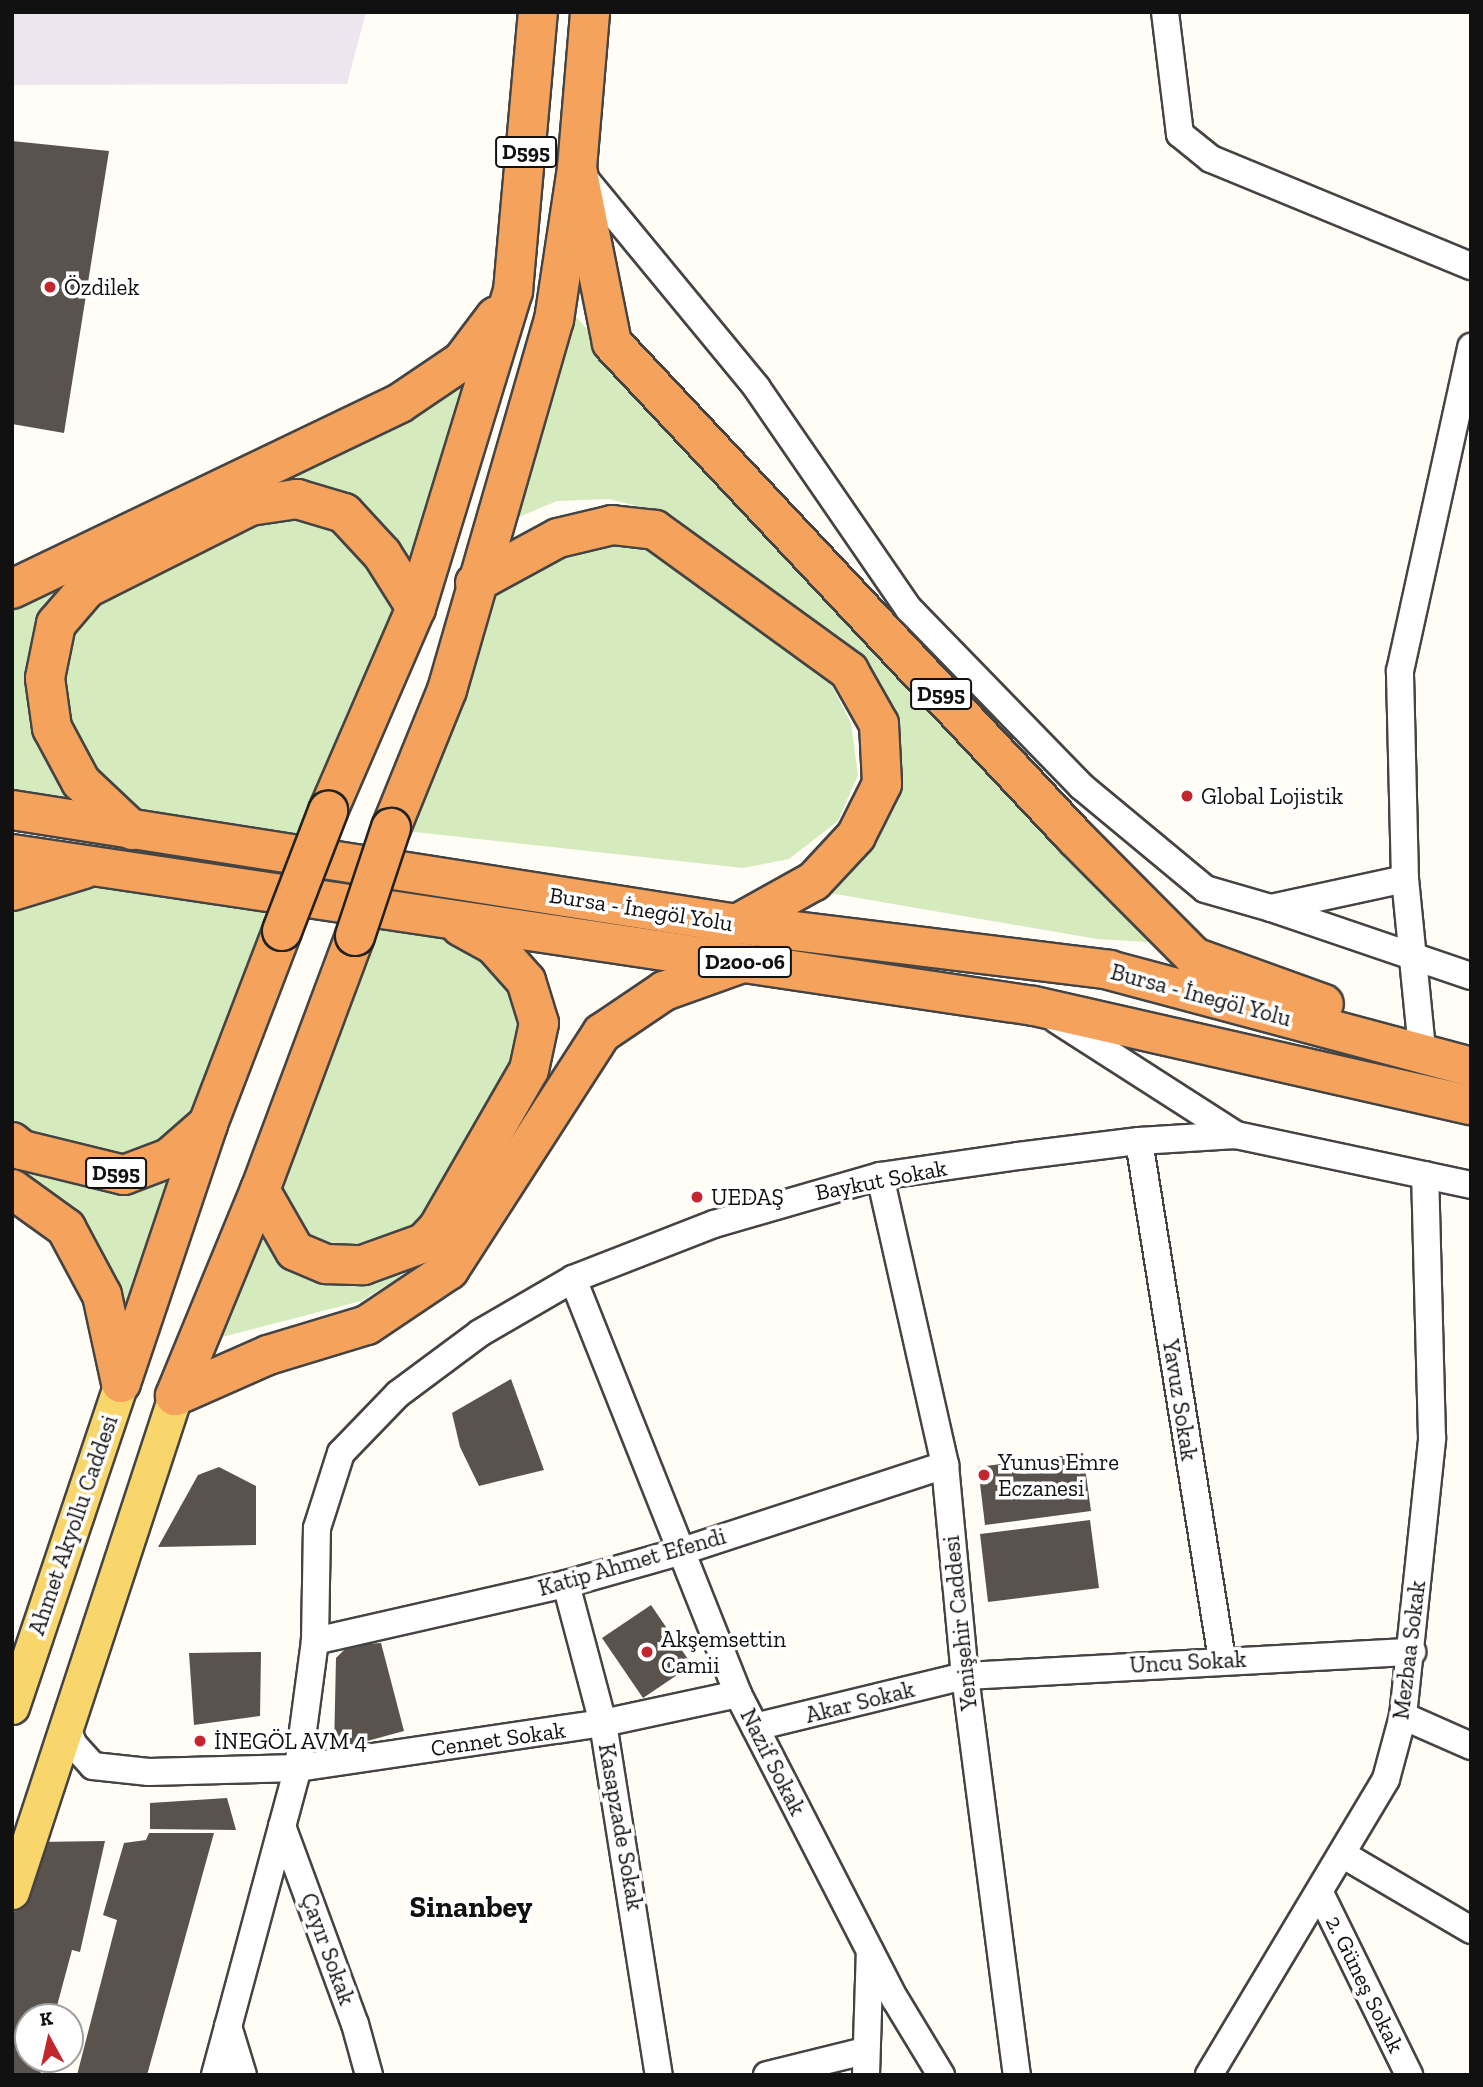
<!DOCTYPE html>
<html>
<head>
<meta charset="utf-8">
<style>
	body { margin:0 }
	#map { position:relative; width:1483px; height:2087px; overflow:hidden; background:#fffdf5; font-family:"Zilla Slab",serif }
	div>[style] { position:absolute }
	.industrial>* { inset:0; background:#eee6ef }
	.green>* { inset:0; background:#d5ebbd }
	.building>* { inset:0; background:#5a524d }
	.roads { filter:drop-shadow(2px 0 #444) drop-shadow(-2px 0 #444) drop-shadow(0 2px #444) drop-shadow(0 -2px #444) }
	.minor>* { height:26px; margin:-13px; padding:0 13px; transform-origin:13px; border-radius:13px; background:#fff }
	.major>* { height:33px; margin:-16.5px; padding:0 16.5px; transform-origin:16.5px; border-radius:16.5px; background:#f9d66b }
	.highway>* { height:38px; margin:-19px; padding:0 19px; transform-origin:19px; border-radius:19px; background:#f5a25d }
	.bridges { filter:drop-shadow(2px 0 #222) drop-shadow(-2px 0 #222) drop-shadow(0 2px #222) drop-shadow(0 -2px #222) }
	.highway-bridge>* { height:38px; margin:-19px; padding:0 19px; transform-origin:19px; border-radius:19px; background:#f5a25d }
	.dots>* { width:19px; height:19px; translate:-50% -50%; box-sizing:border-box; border:4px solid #fff; border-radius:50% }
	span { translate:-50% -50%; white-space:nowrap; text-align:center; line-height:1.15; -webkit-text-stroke:7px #fff; paint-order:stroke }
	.shield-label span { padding:2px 5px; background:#fff; border:2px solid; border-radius:5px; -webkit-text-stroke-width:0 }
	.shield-label { font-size:21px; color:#111; font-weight:700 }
	.poi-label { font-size:23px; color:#111 }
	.left { translate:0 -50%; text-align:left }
	.street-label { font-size:23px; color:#111 }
	.district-label { font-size:30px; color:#111; font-weight:700 }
	.frame { position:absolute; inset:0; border:14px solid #111; pointer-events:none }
	.north { position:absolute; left:14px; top:2003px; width:70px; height:70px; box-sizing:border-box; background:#fff; border:2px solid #a0a0a0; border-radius:50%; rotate:352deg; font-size:19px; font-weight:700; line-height:28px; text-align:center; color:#111 }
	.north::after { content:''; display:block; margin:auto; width:24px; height:32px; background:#c4262e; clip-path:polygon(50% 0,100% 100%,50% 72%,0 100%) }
</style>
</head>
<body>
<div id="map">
	<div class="industrial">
		<div style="clip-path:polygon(12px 12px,366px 12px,347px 84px,12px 85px)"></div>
	</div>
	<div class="green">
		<div style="clip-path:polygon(513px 291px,312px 853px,12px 798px,12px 594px,400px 403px)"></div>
		<div style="clip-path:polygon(573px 313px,682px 440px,1162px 943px,1097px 939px,812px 890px,895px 790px,901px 728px,863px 662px,672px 515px,609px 499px,557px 501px,507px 522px)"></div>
		<div style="clip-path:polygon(609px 538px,652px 543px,831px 684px,851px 723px,858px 775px,838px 821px,789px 859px,743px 868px,397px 830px,487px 594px,559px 553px)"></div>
		<div style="clip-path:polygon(12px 854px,297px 893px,121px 1383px,102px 1295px,12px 1189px)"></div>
		<div style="clip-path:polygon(365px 905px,450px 921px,539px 1023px,438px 1228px,326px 1264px,260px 1190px)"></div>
		<div style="clip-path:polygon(252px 1223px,292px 1262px,422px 1251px,398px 1278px,361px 1301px,215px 1339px)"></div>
	</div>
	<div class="building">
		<div style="clip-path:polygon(12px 141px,109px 151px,64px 433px,12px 424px)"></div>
		<div style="clip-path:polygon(511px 1379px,544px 1470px,479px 1486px,460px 1447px,452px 1413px)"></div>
		<div style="clip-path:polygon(1083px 1453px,1091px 1511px,985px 1525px,978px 1467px)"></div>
		<div style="clip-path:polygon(219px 1467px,256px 1486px,256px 1545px,158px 1547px,198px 1475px)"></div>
		<div style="clip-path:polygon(1090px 1520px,1099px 1588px,988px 1602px,980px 1534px)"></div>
		<div style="clip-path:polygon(651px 1605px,692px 1665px,643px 1698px,602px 1638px)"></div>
		<div style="clip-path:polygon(381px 1643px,404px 1731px,334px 1750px,336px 1658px,349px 1645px)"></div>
		<div style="clip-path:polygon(261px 1652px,260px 1716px,194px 1725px,189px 1653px)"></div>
		<div style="clip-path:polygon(227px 1798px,236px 1830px,150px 1829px,150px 1803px)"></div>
		<div style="clip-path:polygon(149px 1833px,214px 1833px,149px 2068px,147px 2075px,77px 2075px,117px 1920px,103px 1915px,124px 1843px,146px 1840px)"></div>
		<div style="clip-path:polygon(105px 1841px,80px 1952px,72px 1950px,54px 2017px,28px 2017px,28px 2059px,44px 2059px,40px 2075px,12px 2075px,12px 1919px,35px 1842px)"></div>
	</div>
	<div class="roads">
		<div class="minor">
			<div style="left:1165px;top:12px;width:123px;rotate:83deg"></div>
			<div style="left:1180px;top:134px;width:40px;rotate:39deg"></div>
			<div style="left:1211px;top:159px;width:281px;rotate:22.4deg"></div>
			<div style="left:580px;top:173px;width:278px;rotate:50.5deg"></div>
			<div style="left:757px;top:388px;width:268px;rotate:55.5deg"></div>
			<div style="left:909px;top:609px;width:247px;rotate:45.8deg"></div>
			<div style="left:1081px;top:786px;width:161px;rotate:39.7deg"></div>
			<div style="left:1205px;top:889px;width:69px;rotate:16.1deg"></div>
			<div style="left:1271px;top:908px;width:137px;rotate:-12.2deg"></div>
			<div style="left:1271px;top:908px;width:211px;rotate:18.8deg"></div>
			<div style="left:1057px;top:1020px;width:213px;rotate:32.7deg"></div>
			<div style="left:1421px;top:1039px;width:161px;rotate:-95.7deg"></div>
			<div style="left:1405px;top:879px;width:208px;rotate:-91.4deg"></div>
			<div style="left:1400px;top:671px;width:332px;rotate:-77.6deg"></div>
			<div style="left:1139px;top:1141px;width:525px;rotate:80.9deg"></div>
			<div style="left:880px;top:1176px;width:296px;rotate:77.3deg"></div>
			<div style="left:945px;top:1465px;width:212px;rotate:84.6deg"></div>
			<div style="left:965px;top:1676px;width:402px;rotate:82.6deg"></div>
			<div style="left:573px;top:1279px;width:447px;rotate:68.3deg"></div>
			<div style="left:738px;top:1694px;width:343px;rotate:62.8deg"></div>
			<div style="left:895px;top:1999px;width:89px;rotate:58.8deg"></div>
			<div style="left:566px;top:1584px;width:144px;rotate:75.1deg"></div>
			<div style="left:603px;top:1723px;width:356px;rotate:81deg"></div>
			<div style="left:315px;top:1641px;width:257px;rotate:-12.8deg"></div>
			<div style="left:566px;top:1584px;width:117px;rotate:-15.8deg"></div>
			<div style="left:679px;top:1552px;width:280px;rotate:-18.1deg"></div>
			<div style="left:1403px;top:1716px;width:74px;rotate:23.8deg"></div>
			<div style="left:65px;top:1724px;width:23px;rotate:67deg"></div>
			<div style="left:74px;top:1745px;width:28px;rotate:48deg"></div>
			<div style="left:93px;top:1766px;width:56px;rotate:6.1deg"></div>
			<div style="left:149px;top:1772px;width:149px;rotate:-1.5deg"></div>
			<div style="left:298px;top:1768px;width:308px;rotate:-8.4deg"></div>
			<div style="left:603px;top:1723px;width:138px;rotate:-12.1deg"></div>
			<div style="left:755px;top:1727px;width:216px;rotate:-13.7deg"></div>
			<div style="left:965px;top:1676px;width:448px;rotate:-3.1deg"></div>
			<div style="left:282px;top:1826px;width:211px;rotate:69.8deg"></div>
			<div style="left:355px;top:2024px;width:53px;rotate:74.6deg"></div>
			<div style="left:1342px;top:1854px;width:150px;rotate:30.5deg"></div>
			<div style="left:1320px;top:1893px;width:203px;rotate:63.9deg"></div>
			<div style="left:228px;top:2026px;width:51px;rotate:73deg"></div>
			<div style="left:215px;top:2075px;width:318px;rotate:-74.9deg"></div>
			<div style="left:298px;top:1768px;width:128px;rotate:-82.4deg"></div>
			<div style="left:315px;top:1641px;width:113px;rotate:-89deg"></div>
			<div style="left:317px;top:1528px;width:79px;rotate:-72.3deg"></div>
			<div style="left:341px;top:1453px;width:82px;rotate:-46deg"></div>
			<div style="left:398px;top:1394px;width:102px;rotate:-36.6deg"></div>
			<div style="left:480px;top:1333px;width:108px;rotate:-30.1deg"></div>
			<div style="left:573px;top:1279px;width:151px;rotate:-21.3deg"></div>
			<div style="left:714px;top:1224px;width:173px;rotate:-16.1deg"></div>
			<div style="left:880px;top:1176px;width:139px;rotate:-8.2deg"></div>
			<div style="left:1018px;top:1156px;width:122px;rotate:-7.1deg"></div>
			<div style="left:1139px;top:1141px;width:97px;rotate:-3.5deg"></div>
			<div style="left:1236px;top:1135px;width:240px;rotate:12deg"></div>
			<div style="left:767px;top:2075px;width:101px;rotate:-13.8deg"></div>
			<div style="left:866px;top:2075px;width:124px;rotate:-88.2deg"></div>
			<div style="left:1209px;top:2075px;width:345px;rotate:-59.1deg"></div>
			<div style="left:1386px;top:1779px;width:65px;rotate:-74.9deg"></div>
			<div style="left:1403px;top:1716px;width:280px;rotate:-84deg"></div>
			<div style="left:1432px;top:1438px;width:263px;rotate:-91.5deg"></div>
		</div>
		<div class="major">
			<div style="left:12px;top:1707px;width:342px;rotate:-71.4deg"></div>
			<div style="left:12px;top:1892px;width:522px;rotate:-71.81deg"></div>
		</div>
		<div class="highway">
			<div style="left:577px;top:168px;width:178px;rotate:78.7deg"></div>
			<div style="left:612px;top:343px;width:677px;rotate:46.86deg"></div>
			<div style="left:1075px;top:837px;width:169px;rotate:45.2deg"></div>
			<div style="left:1194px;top:957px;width:138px;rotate:19.9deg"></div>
			<div style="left:475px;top:583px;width:94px;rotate:-28.5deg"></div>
			<div style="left:558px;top:538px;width:56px;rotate:-13.5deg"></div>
			<div style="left:612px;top:525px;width:43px;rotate:6.6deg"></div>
			<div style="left:655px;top:530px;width:240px;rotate:36deg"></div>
			<div style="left:849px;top:671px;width:61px;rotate:60.5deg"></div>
			<div style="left:879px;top:724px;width:60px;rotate:87.1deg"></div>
			<div style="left:882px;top:784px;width:58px;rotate:116.6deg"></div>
			<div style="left:856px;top:836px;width:62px;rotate:133deg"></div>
			<div style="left:814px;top:881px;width:88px;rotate:150.8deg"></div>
			<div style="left:12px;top:589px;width:430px;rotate:-25.6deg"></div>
			<div style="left:400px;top:403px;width:75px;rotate:-34.1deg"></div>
			<div style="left:462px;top:361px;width:56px;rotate:-52.9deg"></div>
			<div style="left:12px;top:810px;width:734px;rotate:8.94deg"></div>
			<div style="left:737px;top:924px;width:375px;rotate:7deg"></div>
			<div style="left:1109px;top:970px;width:375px;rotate:15deg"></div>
			<div style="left:328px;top:811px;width:221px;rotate:-66.6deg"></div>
			<div style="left:416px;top:608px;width:332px;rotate:-73deg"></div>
			<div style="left:513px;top:291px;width:280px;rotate:-84.9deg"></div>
			<div style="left:391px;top:828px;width:149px;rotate:-67.9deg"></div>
			<div style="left:447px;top:690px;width:385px;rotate:-73.9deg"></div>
			<div style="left:554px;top:320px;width:154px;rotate:-81.4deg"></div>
			<div style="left:577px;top:168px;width:157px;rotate:-85.2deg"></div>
			<div style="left:132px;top:830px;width:70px;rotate:-136.7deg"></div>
			<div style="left:81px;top:782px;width:61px;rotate:-118.2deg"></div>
			<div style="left:52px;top:728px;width:50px;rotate:-98deg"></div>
			<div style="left:45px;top:678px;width:55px;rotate:-78.5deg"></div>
			<div style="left:56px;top:624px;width:48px;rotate:-49.3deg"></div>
			<div style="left:87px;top:588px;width:182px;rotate:-26.7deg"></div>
			<div style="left:250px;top:506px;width:48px;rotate:-8.5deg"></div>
			<div style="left:297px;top:499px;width:49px;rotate:16.6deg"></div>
			<div style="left:344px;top:513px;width:56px;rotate:47.2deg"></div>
			<div style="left:382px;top:554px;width:64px;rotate:57.8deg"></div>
			<div style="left:12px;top:854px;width:1033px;rotate:8.46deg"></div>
			<div style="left:1034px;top:1006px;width:448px;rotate:12.8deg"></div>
			<div style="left:12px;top:891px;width:75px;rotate:-17deg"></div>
			<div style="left:12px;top:1142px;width:13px;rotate:39deg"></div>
			<div style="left:22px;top:1150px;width:105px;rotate:13.8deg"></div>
			<div style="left:124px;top:1175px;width:48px;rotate:-20.7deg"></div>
			<div style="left:169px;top:1158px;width:52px;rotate:-41.1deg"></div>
			<div style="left:12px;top:1189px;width:67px;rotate:35.8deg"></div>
			<div style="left:66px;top:1228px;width:76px;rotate:61.8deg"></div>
			<div style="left:102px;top:1295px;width:90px;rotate:77.8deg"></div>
			<div style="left:260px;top:1190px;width:70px;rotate:60.2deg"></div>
			<div style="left:295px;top:1251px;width:34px;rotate:23deg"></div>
			<div style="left:326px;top:1264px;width:37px;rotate:2deg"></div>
			<div style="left:363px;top:1265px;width:65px;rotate:-19.8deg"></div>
			<div style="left:424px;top:1243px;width:21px;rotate:-47deg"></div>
			<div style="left:438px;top:1228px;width:182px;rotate:-60.1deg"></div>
			<div style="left:529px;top:1070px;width:48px;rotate:-78deg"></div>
			<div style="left:539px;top:1023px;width:44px;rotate:-107.2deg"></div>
			<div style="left:526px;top:981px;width:48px;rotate:-131.6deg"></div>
			<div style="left:494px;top:945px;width:38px;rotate:-151deg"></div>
			<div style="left:121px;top:1383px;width:273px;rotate:-71.4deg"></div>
			<div style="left:208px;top:1124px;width:207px;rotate:-69deg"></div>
			<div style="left:175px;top:1396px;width:102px;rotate:-23.8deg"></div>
			<div style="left:268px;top:1355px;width:103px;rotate:-16.9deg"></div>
			<div style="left:367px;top:1325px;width:99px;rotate:-33.9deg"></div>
			<div style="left:449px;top:1270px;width:282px;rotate:-57.2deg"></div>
			<div style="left:602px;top:1033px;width:75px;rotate:-34.1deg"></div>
			<div style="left:664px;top:991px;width:83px;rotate:-19.7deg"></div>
			<div style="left:175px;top:1396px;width:223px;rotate:-67.6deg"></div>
			<div style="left:260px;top:1190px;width:271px;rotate:-69.5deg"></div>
		</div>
	</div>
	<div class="bridges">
		<div class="highway-bridge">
			<div style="left:282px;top:931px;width:129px;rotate:-69deg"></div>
			<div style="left:355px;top:936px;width:114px;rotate:-71.6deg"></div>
		</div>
	</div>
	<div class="dots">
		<div style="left:50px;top:287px;background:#c4262e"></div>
		<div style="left:1187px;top:796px;background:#c4262e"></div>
		<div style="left:697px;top:1197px;background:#c4262e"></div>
		<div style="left:984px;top:1475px;background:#c4262e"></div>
		<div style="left:647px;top:1652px;background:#c4262e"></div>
		<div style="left:200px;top:1741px;background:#c4262e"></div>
	</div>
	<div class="shield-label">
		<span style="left:526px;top:152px">D595</span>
		<span style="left:941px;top:694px">D595</span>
		<span style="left:745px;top:962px">D200-06</span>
		<span style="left:116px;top:1173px">D595</span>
	</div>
	<div class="poi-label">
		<span class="left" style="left:64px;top:287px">Özdilek</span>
		<span class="left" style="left:1201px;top:796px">Global Lojistik</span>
		<span class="left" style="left:711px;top:1197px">UEDAŞ</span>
		<span class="left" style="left:998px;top:1475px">Yunus Emre<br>Eczanesi</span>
		<span class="left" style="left:661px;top:1652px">Akşemsettin<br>Camii</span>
		<span class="left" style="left:214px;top:1741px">İNEGÖL AVM 4</span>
	</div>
	<div class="street-label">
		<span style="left:641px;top:909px;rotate:9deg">Bursa - İnegöl Yolu</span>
		<span style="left:1201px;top:995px;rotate:15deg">Bursa - İnegöl Yolu</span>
		<span style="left:881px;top:1180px;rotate:-11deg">Baykut Sokak</span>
		<span style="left:1180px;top:1400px;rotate:81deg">Yavuz Sokak</span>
		<span style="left:73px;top:1525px;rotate:-71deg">Ahmet Akyollu Caddesi</span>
		<span style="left:632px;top:1562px;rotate:-16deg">Katip Ahmet Efendi</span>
		<span style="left:960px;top:1623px;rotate:-96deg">Yenişehir Caddesi</span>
		<span style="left:1409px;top:1650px;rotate:-83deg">Mezbaa Sokak</span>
		<span style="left:1188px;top:1662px;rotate:-3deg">Uncu Sokak</span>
		<span style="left:860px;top:1702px;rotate:-14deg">Akar Sokak</span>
		<span style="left:498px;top:1739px;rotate:-8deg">Cennet Sokak</span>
		<span style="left:773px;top:1762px;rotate:63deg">Nazif Sokak</span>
		<span style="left:621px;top:1827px;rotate:80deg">Kasapzade Sokak</span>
		<span style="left:328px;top:1949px;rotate:70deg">Çayır Sokak</span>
		<span style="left:1365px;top:1984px;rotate:64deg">2. Güneş Sokak</span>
	</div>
	<div class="district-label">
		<span style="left:471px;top:1907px">Sinanbey</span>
	</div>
	<div class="frame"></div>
	<div class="north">K</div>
</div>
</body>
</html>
